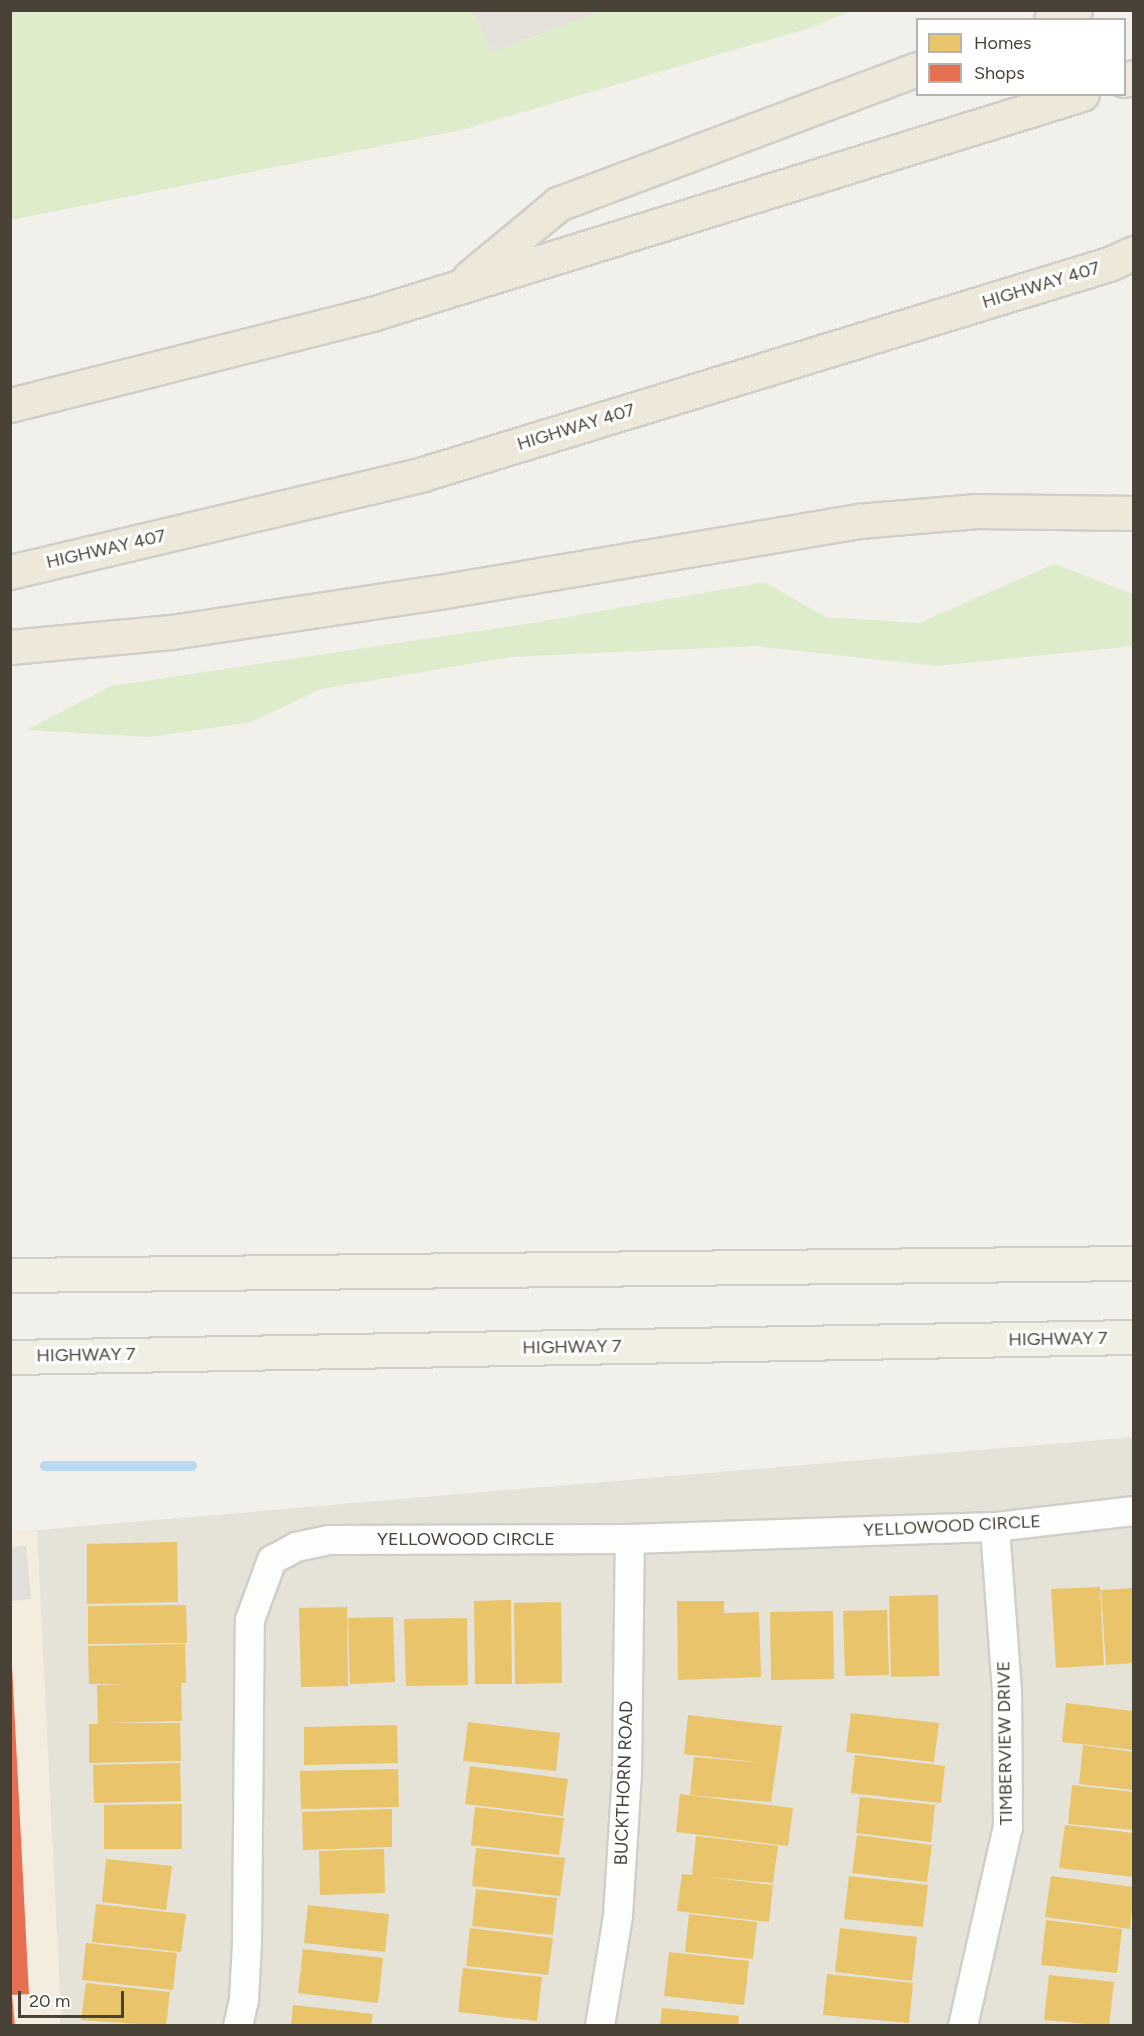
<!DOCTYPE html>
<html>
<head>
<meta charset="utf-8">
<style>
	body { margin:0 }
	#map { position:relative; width:1144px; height:2036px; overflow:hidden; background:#f1f0eb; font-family:Figtree,sans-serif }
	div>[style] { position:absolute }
	.residential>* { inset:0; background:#e5e2d8 }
	.commercial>* { inset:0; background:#f4ecde }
	.industrial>* { inset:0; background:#e4e0da }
	.green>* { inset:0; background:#ddeccb }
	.parking>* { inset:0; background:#e0dfda }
	.homes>* { inset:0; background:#e9c46a }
	.shops>* { inset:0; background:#e76f51 }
	.stream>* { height:10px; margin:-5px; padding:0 5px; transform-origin:5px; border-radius:5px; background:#bad8f0 }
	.roads { filter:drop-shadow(2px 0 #cfcec8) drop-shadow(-2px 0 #cfcec8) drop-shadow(0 2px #cfcec8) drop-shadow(0 -2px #cfcec8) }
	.street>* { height:28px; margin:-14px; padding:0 14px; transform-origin:14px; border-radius:14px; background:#fdfdfc }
	.primary>* { height:33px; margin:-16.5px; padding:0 16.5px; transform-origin:16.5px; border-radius:16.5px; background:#f1eee4 }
	.highway>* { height:33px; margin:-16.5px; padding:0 16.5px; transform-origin:16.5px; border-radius:16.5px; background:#ede8d9 }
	span { translate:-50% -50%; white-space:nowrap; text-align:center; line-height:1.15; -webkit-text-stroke:6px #fff; paint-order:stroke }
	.street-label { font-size:18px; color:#484236 }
	.frame { position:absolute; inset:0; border:12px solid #484236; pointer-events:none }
	.legend { position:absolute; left:916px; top:18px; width:210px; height:78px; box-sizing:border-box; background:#fff; border:2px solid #b6b3af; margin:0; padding:8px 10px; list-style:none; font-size:18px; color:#484236 }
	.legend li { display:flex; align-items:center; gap:12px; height:30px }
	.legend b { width:30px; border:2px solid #b6b3af }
	.scale { position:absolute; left:18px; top:1991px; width:106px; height:27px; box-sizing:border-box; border:3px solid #484236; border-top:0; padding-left:8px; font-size:18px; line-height:21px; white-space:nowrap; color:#484236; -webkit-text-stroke:4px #fff; paint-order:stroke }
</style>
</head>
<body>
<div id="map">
	<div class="residential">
		<div style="clip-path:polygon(1133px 1437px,1133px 2025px,59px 2025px,37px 1530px)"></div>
	</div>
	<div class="commercial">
		<div style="clip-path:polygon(37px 1530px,61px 2015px,59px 2025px,11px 2025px,10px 1531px)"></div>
	</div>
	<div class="industrial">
		<div style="clip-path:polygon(472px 11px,603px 11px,492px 52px)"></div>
	</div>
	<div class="green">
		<div style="clip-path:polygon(11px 10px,472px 11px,492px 52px,603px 11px,850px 11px,813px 27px,465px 129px,11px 220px)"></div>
		<div style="clip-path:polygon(1054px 564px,1133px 594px,1133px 646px,936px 666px,754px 646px,510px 657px,321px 689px,252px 722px,150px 737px,26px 730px,111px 686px,539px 622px,765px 582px,825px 617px,919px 623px)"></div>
	</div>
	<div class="parking">
		<div style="clip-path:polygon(26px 1546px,31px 1599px,11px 1601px,11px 1547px)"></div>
	</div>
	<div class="homes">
		<div style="clip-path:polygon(177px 1542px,178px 1602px,87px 1604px,87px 1544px)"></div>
		<div style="clip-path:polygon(1100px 1587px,1104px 1665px,1056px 1668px,1051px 1589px)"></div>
		<div style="clip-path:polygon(1134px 1588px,1134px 1663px,1106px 1665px,1101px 1590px)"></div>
		<div style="clip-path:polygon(938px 1595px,939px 1676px,891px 1677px,889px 1596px)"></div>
		<div style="clip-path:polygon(511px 1600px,512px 1684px,475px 1684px,474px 1601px)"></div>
		<div style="clip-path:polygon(677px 1601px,724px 1601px,724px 1613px,759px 1612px,761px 1677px,678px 1680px)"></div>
		<div style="clip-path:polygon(561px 1602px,562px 1683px,515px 1684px,514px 1603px)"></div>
		<div style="clip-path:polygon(186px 1605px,187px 1643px,88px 1644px,88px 1606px)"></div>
		<div style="clip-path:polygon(347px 1607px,348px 1686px,301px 1687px,299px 1608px)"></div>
		<div style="clip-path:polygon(887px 1610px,889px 1675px,845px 1676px,843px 1611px)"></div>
		<div style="clip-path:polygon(833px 1611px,834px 1679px,771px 1680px,770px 1612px)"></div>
		<div style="clip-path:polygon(393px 1617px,395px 1682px,350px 1684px,348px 1618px)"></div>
		<div style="clip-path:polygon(467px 1618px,468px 1685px,406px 1686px,404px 1619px)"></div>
		<div style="clip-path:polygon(185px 1644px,186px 1683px,181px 1683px,182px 1721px,105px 1723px,180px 1723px,181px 1761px,89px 1763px,89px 1724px,98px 1724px,97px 1685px,126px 1684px,89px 1684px,88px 1646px)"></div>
		<div style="clip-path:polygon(1066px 1703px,1134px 1711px,1134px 1750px,1062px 1742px)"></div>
		<div style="clip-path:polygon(851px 1713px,939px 1723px,934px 1762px,846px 1752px)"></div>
		<div style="clip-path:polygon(688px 1715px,782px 1726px,771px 1802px,690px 1795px,694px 1757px,765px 1763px,684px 1754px)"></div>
		<div style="clip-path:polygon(468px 1722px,560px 1733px,556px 1771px,463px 1761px)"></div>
		<div style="clip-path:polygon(397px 1725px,398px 1763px,304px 1765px,304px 1727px)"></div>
		<div style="clip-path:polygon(1083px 1745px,1134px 1752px,1134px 1790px,1079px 1784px)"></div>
		<div style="clip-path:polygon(855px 1755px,945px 1766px,941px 1803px,851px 1793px)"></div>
		<div style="clip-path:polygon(180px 1763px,181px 1801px,94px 1803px,93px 1765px)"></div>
		<div style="clip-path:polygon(470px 1766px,568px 1779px,563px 1816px,465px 1804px)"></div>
		<div style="clip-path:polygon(398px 1769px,399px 1807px,301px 1809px,300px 1771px)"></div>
		<div style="clip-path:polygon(1072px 1785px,1134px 1792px,1134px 1830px,1068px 1824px)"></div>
		<div style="clip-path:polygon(680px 1794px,793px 1808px,788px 1846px,676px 1832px)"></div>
		<div style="clip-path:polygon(860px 1797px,935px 1805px,931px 1842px,856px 1833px)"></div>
		<div style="clip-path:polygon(182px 1804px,182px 1849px,104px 1849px,104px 1805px)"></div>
		<div style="clip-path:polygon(475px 1807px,564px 1818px,559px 1855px,471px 1845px)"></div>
		<div style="clip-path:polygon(392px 1809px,392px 1847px,303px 1850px,302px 1812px)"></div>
		<div style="clip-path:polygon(1065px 1825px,1134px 1833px,1134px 1877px,1059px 1868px)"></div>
		<div style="clip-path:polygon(857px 1835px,932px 1845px,927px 1882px,852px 1873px)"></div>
		<div style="clip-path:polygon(696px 1836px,778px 1846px,773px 1883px,706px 1877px,773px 1885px,769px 1922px,677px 1911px,682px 1874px,692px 1875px)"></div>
		<div style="clip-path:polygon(476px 1848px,565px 1858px,560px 1896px,472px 1886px)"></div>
		<div style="clip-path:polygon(384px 1849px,385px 1893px,320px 1895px,319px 1851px)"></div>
		<div style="clip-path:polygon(106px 1859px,172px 1866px,166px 1910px,102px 1902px)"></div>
		<div style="clip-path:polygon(849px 1876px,928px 1885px,923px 1927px,844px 1919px)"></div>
		<div style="clip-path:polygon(1051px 1876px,1134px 1887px,1130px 1929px,1045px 1917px)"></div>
		<div style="clip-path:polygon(476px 1889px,557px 1898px,553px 1935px,472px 1926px)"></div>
		<div style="clip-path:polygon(96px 1904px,186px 1914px,181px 1952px,92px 1942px)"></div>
		<div style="clip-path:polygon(308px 1905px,389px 1914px,385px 1952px,304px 1943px)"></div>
		<div style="clip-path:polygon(689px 1914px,757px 1922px,753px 1959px,685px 1952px)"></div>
		<div style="clip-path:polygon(1046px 1920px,1122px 1929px,1117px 1973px,1041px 1965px)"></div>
		<div style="clip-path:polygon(470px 1928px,553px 1938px,548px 1975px,466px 1966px)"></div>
		<div style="clip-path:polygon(840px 1928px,917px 1937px,912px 1981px,835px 1972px)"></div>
		<div style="clip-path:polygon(86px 1943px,177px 1953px,173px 1990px,82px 1980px)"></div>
		<div style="clip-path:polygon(303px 1949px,383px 1958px,378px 2003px,298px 1993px)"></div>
		<div style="clip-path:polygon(669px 1952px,749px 1961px,744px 2005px,664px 1996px)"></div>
		<div style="clip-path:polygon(463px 1968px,542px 1977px,537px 2021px,458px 2012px)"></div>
		<div style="clip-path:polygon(827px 1974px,913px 1983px,909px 2023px,823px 2015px)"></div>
		<div style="clip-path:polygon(1049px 1975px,1114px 1982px,1109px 2026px,1044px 2020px)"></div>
		<div style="clip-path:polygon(86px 1983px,170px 1992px,166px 2026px,81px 2020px)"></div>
		<div style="clip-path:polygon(293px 2005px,373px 2014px,371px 2026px,291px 2026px)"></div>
		<div style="clip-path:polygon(662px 2008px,739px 2016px,738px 2026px,660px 2026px)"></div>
	</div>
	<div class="shops">
		<div style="clip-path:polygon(10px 1627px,29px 1994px,12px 1995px,15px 2026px,10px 2026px)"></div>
	</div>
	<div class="stream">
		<div style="left:45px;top:1466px;width:147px"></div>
	</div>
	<div class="roads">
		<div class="street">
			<div style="left:238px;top:2026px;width:27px;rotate:-77deg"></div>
			<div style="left:244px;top:2000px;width:57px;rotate:-87deg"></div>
			<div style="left:247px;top:1943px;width:323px;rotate:-89.5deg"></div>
			<div style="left:250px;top:1620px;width:64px;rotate:-69.9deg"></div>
			<div style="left:272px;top:1560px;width:27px;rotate:-28deg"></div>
			<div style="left:296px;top:1547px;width:34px;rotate:-12deg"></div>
			<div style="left:329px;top:1540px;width:301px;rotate:-0.2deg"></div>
			<div style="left:630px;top:1539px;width:365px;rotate:-1.9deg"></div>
			<div style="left:995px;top:1527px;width:140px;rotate:-6.6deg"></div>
			<div style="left:600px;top:2026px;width:111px;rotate:-80.7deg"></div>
			<div style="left:618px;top:1916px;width:143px;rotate:-86.4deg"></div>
			<div style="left:627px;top:1773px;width:234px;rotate:-89.3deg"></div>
			<div style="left:963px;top:2026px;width:204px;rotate:-77.3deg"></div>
			<div style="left:1008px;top:1827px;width:136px;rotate:-90.4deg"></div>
			<div style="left:1007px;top:1691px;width:164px;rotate:-94.2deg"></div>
		</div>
		<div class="primary">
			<div style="left:10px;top:1275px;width:1124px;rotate:-0.61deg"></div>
			<div style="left:10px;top:1357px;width:1124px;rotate:-1.02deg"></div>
		</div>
		<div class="highway">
			<div style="left:1051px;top:20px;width:26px;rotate:-23deg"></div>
			<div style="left:1124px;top:80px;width:10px;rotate:-17deg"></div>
			<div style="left:469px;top:278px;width:116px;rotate:-39.7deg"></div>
			<div style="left:558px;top:204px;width:384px;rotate:-20.6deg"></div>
			<div style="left:10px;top:405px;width:373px;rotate:-14.1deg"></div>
			<div style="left:372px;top:314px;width:743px;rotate:-17.22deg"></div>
			<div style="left:10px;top:572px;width:424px;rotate:-13.3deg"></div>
			<div style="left:423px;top:474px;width:717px;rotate:-17.02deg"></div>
			<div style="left:1109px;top:264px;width:27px;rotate:-24deg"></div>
			<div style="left:10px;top:647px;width:162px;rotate:-5.3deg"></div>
			<div style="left:171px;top:632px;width:271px;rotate:-8.5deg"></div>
			<div style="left:439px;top:592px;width:425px;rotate:-9.6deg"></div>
			<div style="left:858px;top:521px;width:119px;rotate:-4.8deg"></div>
			<div style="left:977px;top:511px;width:157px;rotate:0.7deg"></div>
		</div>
	</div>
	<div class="street-label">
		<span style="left:1041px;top:285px;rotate:-17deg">HIGHWAY 407</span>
		<span style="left:576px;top:427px;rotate:-17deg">HIGHWAY 407</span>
		<span style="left:106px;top:549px;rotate:-13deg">HIGHWAY 407</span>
		<span style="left:1058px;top:1339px;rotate:-1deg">HIGHWAY 7</span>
		<span style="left:572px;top:1347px;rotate:-1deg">HIGHWAY 7</span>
		<span style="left:86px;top:1355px;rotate:-1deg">HIGHWAY 7</span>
		<span style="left:952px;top:1526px;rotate:-3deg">YELLOWOOD CIRCLE</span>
		<span style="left:466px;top:1539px">YELLOWOOD CIRCLE</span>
		<span style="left:1005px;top:1743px;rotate:-91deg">TIMBERVIEW DRIVE</span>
		<span style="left:624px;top:1783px;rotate:-88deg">BUCKTHORN ROAD</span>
	</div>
	<div class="frame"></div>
	<ul class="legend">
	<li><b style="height:16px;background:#e9c46a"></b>Homes</li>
	<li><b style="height:16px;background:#e76f51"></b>Shops</li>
	</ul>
	<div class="scale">20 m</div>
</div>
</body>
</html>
